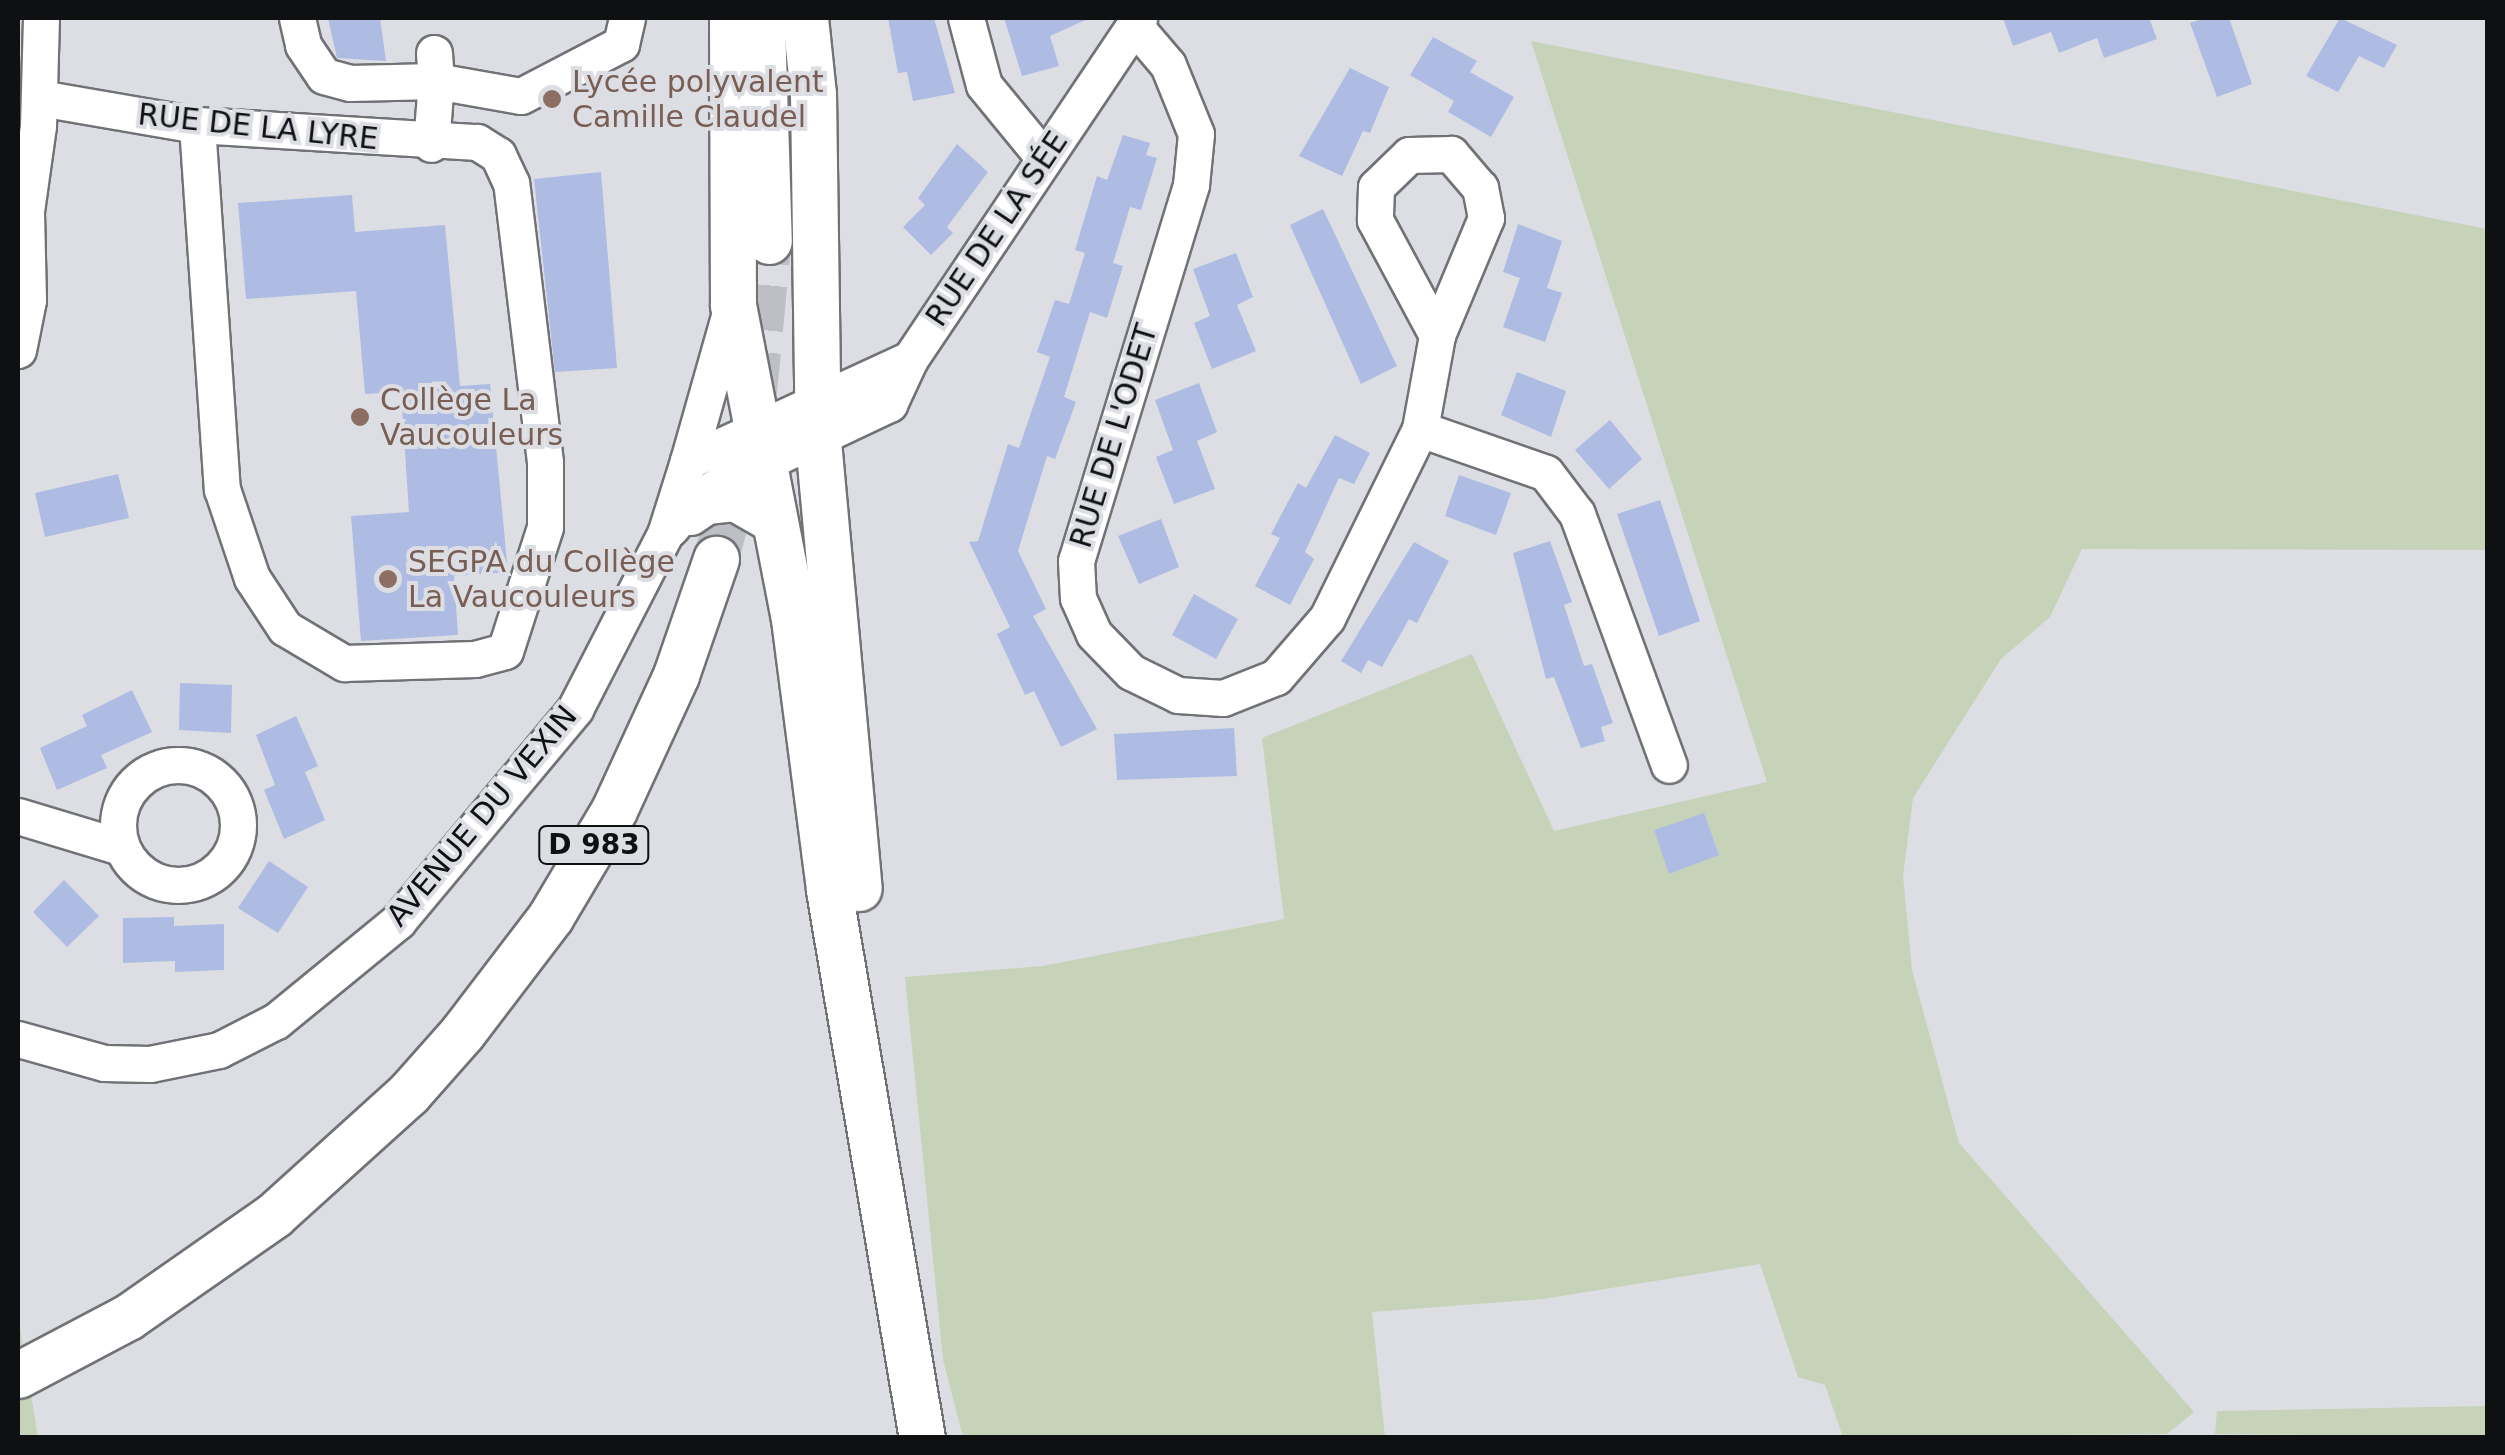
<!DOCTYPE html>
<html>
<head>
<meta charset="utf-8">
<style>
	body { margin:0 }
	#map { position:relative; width:2505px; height:1455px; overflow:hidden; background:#dcdee3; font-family:"DejaVu Sans",sans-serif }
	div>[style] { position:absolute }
	.green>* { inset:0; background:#c6d3b8 }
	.building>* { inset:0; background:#aebce3 }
	.major-tunnel>* { height:45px; margin-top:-22.5px; transform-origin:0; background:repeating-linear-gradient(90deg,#bdbfc4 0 45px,transparent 0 67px) }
	.roads { filter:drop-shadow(2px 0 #707276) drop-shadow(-2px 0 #707276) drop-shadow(0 2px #707276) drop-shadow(0 -2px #707276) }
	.minor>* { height:35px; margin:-17.5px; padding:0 17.5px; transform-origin:17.5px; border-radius:17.5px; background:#fff }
	.minor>.ring { margin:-17.5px; padding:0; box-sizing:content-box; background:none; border:35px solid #fff; border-radius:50% }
	.major>* { height:45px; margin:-22.5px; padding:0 22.5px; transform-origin:22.5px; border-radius:22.5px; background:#fff }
	.dots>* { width:28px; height:28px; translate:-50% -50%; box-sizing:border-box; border:5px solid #dcdee3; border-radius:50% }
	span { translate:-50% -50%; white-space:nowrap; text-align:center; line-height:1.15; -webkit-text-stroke:8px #dcdee3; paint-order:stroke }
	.shield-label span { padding:2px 8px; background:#dcdee3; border:2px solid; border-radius:8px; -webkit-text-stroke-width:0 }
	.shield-label { font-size:28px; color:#0f1012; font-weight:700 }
	.education-label { font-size:30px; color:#785e54 }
	.left { translate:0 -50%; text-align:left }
	.street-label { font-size:30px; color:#0f1012 }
	.frame { position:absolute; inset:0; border:20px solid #0f1012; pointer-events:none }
</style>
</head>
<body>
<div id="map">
	<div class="green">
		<div style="clip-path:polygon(1531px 41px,2487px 229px,2487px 550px,2082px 549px,2050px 617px,2001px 659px,1913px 798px,1903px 876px,1912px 970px,1959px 1143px,2194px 1412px,2167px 1434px,1843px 1437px,1825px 1385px,1798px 1377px,1760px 1264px,1543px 1299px,1372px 1312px,1385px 1437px,963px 1437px,943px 1360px,905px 977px,1043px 966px,1284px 919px,1262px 738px,1472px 654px,1554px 831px,1767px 782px)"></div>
		<div style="clip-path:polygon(18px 1316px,38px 1437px,18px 1437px)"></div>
		<div style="clip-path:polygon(2487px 1406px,2487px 1437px,2215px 1434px,2217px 1411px)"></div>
	</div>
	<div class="building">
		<div style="clip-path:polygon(328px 18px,380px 18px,386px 61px,337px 58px)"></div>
		<div style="clip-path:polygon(888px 18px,934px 18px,955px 93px,913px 101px,907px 72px,898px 73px)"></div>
		<div style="clip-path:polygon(1004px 18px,1090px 18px,1050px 36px,1059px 66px,1022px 76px)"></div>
		<div style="clip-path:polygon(2003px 18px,2149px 18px,2157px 39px,2104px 58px,2097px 38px,2059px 53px,2051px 32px,2013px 46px)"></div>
		<div style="clip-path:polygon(2205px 18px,2229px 18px,2252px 84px,2217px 97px,2190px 23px)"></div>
		<div style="clip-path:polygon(2340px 18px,2397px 45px,2384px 68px,2359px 56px,2338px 92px,2306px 76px)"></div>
		<div style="clip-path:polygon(1433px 37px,1477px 61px,1470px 72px,1514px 97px,1491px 137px,1448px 112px,1454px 101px,1410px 75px)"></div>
		<div style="clip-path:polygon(1350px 68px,1389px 87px,1370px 133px,1363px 131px,1342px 176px,1299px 156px)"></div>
		<div style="clip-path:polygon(1123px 135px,1150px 143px,1146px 155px,1157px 158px,1141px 210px,1130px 207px,1113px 263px,1123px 266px,1107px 318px,1090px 312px,1064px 397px,1076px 402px,1055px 459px,1047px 456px,1018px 551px,1046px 609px,1033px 616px,1097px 729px,1061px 747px,1034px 691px,1025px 695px,997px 634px,1010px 627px,969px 542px,978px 541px,1008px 444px,1019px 448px,1050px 357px,1037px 352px,1055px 300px,1069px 304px,1085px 253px,1075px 250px,1097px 176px,1107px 180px)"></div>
		<div style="clip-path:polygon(957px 144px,988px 172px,947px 227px,953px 233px,931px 255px,903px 227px,925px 205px,918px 198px)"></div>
		<div style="clip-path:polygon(601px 172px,617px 368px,555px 372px,534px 179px)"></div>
		<div style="clip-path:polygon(352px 195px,355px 232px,445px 225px,460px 386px,490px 384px,508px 572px,454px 576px,458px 635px,361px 641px,351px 516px,409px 512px,401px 392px,365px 394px,356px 291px,246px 299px,238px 203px)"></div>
		<div style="clip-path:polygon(1323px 209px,1397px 366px,1361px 384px,1290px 225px)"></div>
		<div style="clip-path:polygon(1518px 224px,1562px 241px,1547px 288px,1562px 293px,1545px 342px,1503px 327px,1520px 278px,1503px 272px)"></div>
		<div style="clip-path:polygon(1236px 253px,1253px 297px,1237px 305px,1256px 351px,1212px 369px,1194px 323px,1210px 316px,1193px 269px)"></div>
		<div style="clip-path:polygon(1517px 372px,1566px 391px,1551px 437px,1501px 415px)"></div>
		<div style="clip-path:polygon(1199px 383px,1217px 432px,1197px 441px,1215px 489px,1174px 504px,1156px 457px,1173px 450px,1155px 400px)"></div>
		<div style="clip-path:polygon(1610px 420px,1642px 459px,1609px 489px,1575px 450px)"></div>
		<div style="clip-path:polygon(1335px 435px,1370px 453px,1354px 484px,1339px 478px,1305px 552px,1314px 559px,1290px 605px,1255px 586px,1280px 538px,1271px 534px,1298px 483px,1306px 488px)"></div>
		<div style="clip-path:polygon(118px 474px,129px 518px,45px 537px,35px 493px)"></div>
		<div style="clip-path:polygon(1459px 475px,1511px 493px,1496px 535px,1445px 516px)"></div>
		<div style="clip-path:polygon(1660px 500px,1700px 621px,1659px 636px,1617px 514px)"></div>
		<div style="clip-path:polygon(1161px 519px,1179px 567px,1139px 584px,1118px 536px)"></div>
		<div style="clip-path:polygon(1550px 541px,1572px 602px,1564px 605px,1584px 666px,1592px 664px,1613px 723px,1601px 727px,1605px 741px,1581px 748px,1554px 677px,1546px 679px,1513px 553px)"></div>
		<div style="clip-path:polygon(1414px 542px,1449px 561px,1417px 623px,1409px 619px,1382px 667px,1368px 660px,1361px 673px,1341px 661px)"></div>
		<div style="clip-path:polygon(1194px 594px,1238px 619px,1216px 659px,1172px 635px)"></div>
		<div style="clip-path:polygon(180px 683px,232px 685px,231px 733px,179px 730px)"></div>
		<div style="clip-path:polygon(132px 690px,152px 732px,101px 755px,107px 768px,57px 790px,40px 748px,87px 726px,82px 715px)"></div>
		<div style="clip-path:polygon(296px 716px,318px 766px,305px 772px,325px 820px,284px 839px,264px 790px,275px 785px,256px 735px)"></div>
		<div style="clip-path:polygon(1234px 728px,1237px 776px,1117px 780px,1114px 734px)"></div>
		<div style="clip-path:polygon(1704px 813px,1719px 855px,1669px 874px,1654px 830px)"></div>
		<div style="clip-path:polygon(269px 861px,308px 887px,278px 933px,238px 908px)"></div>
		<div style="clip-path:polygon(64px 880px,99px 916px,67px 947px,33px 912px)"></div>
		<div style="clip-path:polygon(174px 917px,174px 926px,224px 924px,224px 970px,175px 972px,175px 961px,123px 963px,123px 918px)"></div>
	</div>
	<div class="major-tunnel">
		<div style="left:754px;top:396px;width:156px;rotate:-84.5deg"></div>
		<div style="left:716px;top:559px;width:98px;rotate:-75.3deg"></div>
	</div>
	<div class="roads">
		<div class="minor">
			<div style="left:297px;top:18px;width:28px;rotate:77deg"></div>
			<div style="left:303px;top:45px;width:37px;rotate:56deg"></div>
			<div style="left:324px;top:76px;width:27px;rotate:15deg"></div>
			<div style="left:350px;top:83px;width:86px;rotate:-1.3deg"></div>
			<div style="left:436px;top:81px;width:63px;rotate:94.5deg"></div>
			<div style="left:966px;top:18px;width:69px;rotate:75deg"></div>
			<div style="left:984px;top:85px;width:94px;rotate:50.6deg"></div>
			<div style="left:1134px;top:25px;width:52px;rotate:49.6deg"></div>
			<div style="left:1168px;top:65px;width:74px;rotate:67.9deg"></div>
			<div style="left:1196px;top:134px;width:51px;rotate:95.6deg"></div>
			<div style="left:1191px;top:185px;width:393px;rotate:107deg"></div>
			<div style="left:1076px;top:561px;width:37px;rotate:87deg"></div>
			<div style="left:1078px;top:598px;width:39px;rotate:66deg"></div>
			<div style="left:1094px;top:634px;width:53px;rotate:45.8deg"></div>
			<div style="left:1131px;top:672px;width:52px;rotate:26.1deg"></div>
			<div style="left:1178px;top:695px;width:45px;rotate:3.8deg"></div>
			<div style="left:1223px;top:698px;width:57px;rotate:-21.6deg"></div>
			<div style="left:1276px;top:677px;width:78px;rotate:-49.2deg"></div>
			<div style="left:1327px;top:618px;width:211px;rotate:-63.8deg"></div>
			<div style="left:1420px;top:429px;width:96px;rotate:-79.7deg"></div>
			<div style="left:1437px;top:335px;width:127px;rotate:-67.3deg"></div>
			<div style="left:1486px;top:218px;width:31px;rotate:-101deg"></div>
			<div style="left:1480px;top:188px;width:45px;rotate:-130.5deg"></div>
			<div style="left:1451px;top:154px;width:42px;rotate:178.6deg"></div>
			<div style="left:1409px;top:155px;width:46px;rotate:135.9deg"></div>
			<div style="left:1376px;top:187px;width:33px;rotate:92deg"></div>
			<div style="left:1375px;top:220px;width:131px;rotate:61.7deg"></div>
			<div style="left:434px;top:53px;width:28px;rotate:86deg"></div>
			<div style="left:436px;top:81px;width:86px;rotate:10deg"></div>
			<div style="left:521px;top:96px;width:113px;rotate:-27.5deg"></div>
			<div style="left:621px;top:44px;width:27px;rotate:-77deg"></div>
			<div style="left:40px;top:98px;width:159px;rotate:9.8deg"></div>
			<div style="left:197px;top:125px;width:281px;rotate:3.5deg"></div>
			<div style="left:197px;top:125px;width:365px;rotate:86.1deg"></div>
			<div style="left:222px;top:489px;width:94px;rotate:71.4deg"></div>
			<div style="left:252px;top:578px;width:60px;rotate:56.6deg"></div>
			<div style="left:285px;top:628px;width:69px;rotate:30.7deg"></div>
			<div style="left:344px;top:663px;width:131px;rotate:-1.7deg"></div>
			<div style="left:475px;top:659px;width:31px;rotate:-15deg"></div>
			<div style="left:505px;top:651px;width:130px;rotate:-72.1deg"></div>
			<div style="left:545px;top:527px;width:65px;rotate:-90deg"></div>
			<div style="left:545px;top:462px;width:281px;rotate:-96.9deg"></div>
			<div style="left:511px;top:183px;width:31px;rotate:-115deg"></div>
			<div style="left:498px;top:155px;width:25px;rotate:-148deg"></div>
			<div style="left:18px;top:350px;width:51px;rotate:-78.7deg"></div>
			<div style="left:28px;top:300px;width:89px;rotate:-91.3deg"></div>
			<div style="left:26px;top:211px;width:86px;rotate:-82deg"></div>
			<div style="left:38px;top:126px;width:108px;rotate:-88.4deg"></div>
			<div style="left:1420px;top:429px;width:133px;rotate:19.2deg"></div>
			<div style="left:1546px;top:473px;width:51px;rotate:52.9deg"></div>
			<div style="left:1577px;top:514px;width:267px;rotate:69.9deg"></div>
			<div style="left:688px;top:461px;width:161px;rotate:-74.2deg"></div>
			<div style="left:691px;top:517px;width:19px;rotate:-35deg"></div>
			<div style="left:707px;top:506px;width:27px;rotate:-6deg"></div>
			<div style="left:734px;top:503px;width:46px;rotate:29.9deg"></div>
			<div style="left:670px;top:529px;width:41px;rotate:-48.9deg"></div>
			<div style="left:697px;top:498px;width:31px;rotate:-31deg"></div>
			<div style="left:724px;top:482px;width:183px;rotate:-25.3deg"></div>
			<div style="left:889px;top:404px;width:50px;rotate:-65deg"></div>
			<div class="ring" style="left:118px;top:765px;width:85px;height:85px"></div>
			<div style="left:18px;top:816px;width:108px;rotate:16.8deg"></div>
			<div style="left:18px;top:1039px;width:89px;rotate:15.6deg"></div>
			<div style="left:104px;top:1063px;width:46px;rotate:1.2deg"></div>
			<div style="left:150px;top:1064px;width:70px;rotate:-11.5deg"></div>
			<div style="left:219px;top:1050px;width:64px;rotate:-27deg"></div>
			<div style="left:276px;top:1021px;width:158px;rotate:-39.3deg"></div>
			<div style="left:398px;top:921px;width:276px;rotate:-50.1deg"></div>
			<div style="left:575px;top:709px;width:197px;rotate:-62.8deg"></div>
			<div style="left:665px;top:534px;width:77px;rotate:-72.5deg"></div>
			<div style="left:688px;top:461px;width:244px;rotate:-24.7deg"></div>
			<div style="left:910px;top:359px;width:411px;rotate:-56.1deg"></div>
		</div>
		<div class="major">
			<div style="left:732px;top:18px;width:287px;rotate:89.8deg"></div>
			<div style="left:733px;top:305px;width:320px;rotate:79deg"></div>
			<div style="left:794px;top:619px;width:273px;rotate:82.6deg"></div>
			<div style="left:829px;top:890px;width:556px;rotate:80.37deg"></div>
			<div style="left:805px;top:18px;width:76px;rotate:84deg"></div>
			<div style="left:813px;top:94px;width:347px;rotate:89.2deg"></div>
			<div style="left:818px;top:441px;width:449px;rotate:84.8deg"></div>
			<div style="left:762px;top:24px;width:217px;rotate:88.2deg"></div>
			<div style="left:18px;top:1375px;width:124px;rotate:-27.8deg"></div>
			<div style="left:128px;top:1317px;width:178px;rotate:-34.9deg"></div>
			<div style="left:274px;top:1215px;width:181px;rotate:-42.1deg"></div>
			<div style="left:408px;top:1094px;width:81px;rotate:-48.5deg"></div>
			<div style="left:462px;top:1033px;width:147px;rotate:-52.7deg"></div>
			<div style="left:551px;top:916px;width:123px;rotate:-59.3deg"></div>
			<div style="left:614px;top:810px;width:149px;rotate:-65.3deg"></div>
			<div style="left:676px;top:675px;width:123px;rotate:-71deg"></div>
		</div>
	</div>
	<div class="dots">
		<div style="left:552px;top:99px;background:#8d6e63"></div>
		<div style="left:360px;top:417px;background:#8d6e63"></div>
		<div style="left:388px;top:579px;background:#8d6e63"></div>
	</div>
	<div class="shield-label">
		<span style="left:594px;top:845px">D 983</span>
	</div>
	<div class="education-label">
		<span class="left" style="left:572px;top:99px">Lycée polyvalent<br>Camille Claudel</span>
		<span class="left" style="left:380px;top:417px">Collège La<br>Vaucouleurs</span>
		<span class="left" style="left:408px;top:579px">SEGPA du Collège<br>La Vaucouleurs</span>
	</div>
	<div class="street-label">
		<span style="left:258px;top:127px;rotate:6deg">RUE DE LA LYRE</span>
		<span style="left:997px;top:229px;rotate:-56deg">RUE DE LA SÉE</span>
		<span style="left:1114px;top:436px;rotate:-73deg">RUE DE L'ODET</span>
		<span style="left:482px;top:816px;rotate:-50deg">AVENUE DU VEXIN</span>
	</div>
	<div class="frame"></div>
</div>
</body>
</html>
